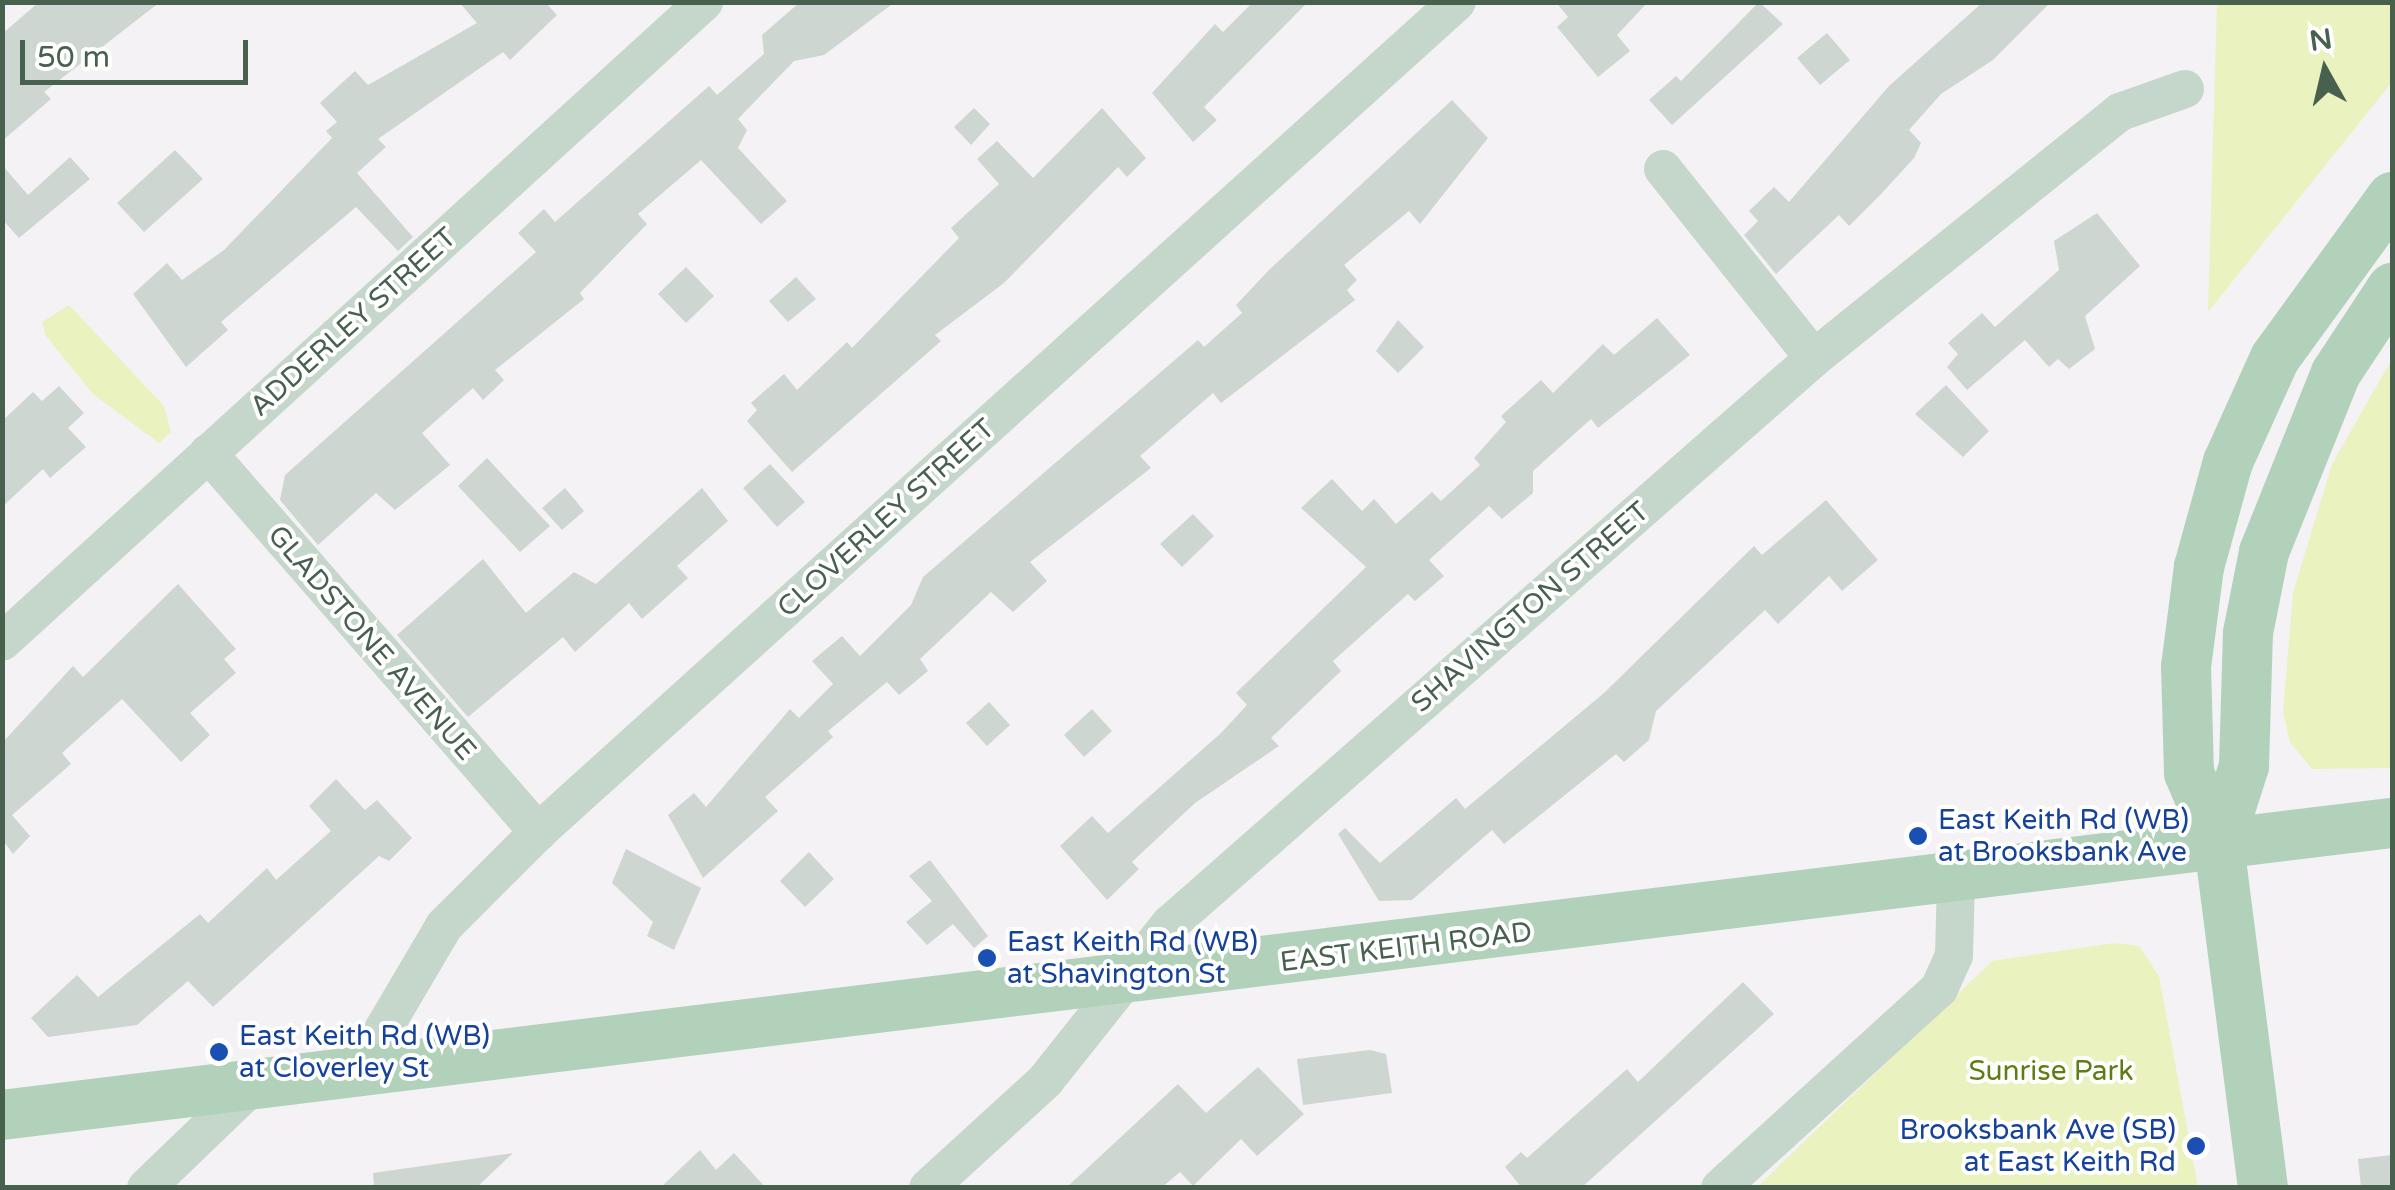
<!DOCTYPE html>
<html>
<head>
<meta charset="utf-8">
<style>
	body { margin:0 }
	#map { position:relative; width:2395px; height:1190px; overflow:hidden; background:#f4f2f4; font-family:"Varela Round",sans-serif }
	div>[style] { position:absolute }
	.green>* { inset:0; background:#eaf2c0 }
	.building>* { inset:0; background:#ced6d2 }
	.minor>* { height:38px; margin:-19px; padding:0 19px; transform-origin:19px; border-radius:19px; background:#c5d7ca }
	.major>* { height:50px; margin:-25px; padding:0 25px; transform-origin:25px; border-radius:25px; background:#b1d1ba }
	.dots>* { width:28px; height:28px; translate:-50% -50%; box-sizing:border-box; border:5px solid #fff; border-radius:50% }
	span { translate:-50% -50%; white-space:nowrap; text-align:center; line-height:1.15; -webkit-text-stroke:8px #fff; paint-order:stroke }
	.street-label { font-size:28px; color:#48614f }
	.transit-label { font-size:28px; color:#164399 }
	.left { translate:0 -50%; text-align:left }
	.right { translate:-100% -50%; text-align:right }
	.park-label { font-size:28px; color:#5e7d13 }
	.frame { position:absolute; inset:0; border:5px solid #48614f; pointer-events:none }
	.north { position:absolute; left:2275px; top:20px; width:100px; height:100px; -webkit-text-stroke:8px #fff; paint-order:stroke; rotate:352deg; font-size:28px; font-weight:700; line-height:40px; text-align:center; color:#48614f }
	.north::after { content:''; display:block; margin:auto; width:35px; height:45px; background:#48614f; clip-path:polygon(50% 0,100% 100%,50% 72%,0 100%) }
	.scale { position:absolute; left:20px; top:40px; width:228px; height:45px; box-sizing:border-box; border:5px solid #48614f; border-top:0; padding-left:12px; font-size:30px; line-height:35px; white-space:nowrap; color:#48614f; -webkit-text-stroke:8px #fff; paint-order:stroke }
</style>
</head>
<body>
<div id="map">
	<div class="green">
		<div style="clip-path:polygon(2217px 3px,2392px 3px,2392px 82px,2208px 312px)"></div>
		<div style="clip-path:polygon(69px 305px,164px 406px,171px 432px,159px 443px,93px 394px,46px 336px,42px 322px)"></div>
		<div style="clip-path:polygon(2392px 359px,2392px 768px,2312px 769px,2290px 742px,2283px 712px,2293px 593px,2332px 464px)"></div>
		<div style="clip-path:polygon(2114px 943px,2139px 946px,2159px 976px,2198px 1187px,1757px 1187px,1992px 961px)"></div>
	</div>
	<div class="building">
		<div style="clip-path:polygon(39px 2px,160px 2px,44px 92px,51px 99px,2px 141px,2px 34px)"></div>
		<div style="clip-path:polygon(459px 2px,545px 2px,557px 15px,510px 60px,503px 52px,378px 139px,386px 147px,357px 173px,413px 237px,398px 251px,356px 207px,221px 322px,228px 330px,186px 367px,133px 294px,167px 263px,182px 280px,224px 250px,332px 138px,326px 131px,337px 122px,320px 103px,355px 71px,368px 85px,477px 23px)"></div>
		<div style="clip-path:polygon(800px 2px,895px 2px,824px 55px,794px 61px,738px 119px,747px 130px,738px 148px,787px 201px,761px 224px,701px 160px,638px 214px,647px 224px,580px 293px,584px 299px,495px 370px,504px 380px,483px 400px,473px 388px,422px 433px,450px 465px,395px 510px,376px 493px,318px 545px,280px 500px,285px 475px,536px 252px,518px 233px,544px 209px,555px 222px,709px 86px,717px 95px,764px 54px,762px 35px)"></div>
		<div style="clip-path:polygon(1253px 2px,1308px 2px,1204px 107px,1217px 120px,1193px 142px,1152px 93px,1215px 24px,1223px 32px)"></div>
		<div style="clip-path:polygon(1556px 2px,1648px 2px,1617px 35px,1630px 51px,1598px 77px,1557px 27px,1568px 17px)"></div>
		<div style="clip-path:polygon(1759px 2px,1783px 24px,1672px 125px,1649px 100px,1676px 76px,1681px 81px)"></div>
		<div style="clip-path:polygon(1983px 2px,2051px 2px,1993px 60px,1941px 94px,1909px 130px,1921px 143px,1914px 158px,1882px 193px,1849px 226px,1839px 215px,1776px 274px,1744px 235px,1758px 221px,1749px 211px,1774px 187px,1789px 202px,1889px 86px)"></div>
		<div style="clip-path:polygon(1827px 33px,1850px 60px,1820px 85px,1797px 58px)"></div>
		<div style="clip-path:polygon(1452px 100px,1488px 138px,1420px 224px,1409px 211px,1344px 265px,1357px 280px,1347px 290px,1355px 300px,1221px 403px,1213px 393px,1140px 456px,1151px 468px,1030px 562px,1047px 581px,1013px 612px,991px 592px,920px 659px,928px 671px,899px 695px,887px 682px,828px 731px,833px 737px,765px 797px,778px 811px,703px 878px,668px 815px,694px 793px,706px 807px,790px 709px,799px 718px,833px 684px,812px 661px,842px 636px,860px 656px,911px 605px,923px 577px,1198px 340px,1204px 347px,1242px 313px,1236px 305px,1269px 270px)"></div>
		<div style="clip-path:polygon(974px 108px,990px 124px,971px 145px,954px 127px)"></div>
		<div style="clip-path:polygon(1102px 108px,1146px 158px,1127px 177px,1118px 167px,1004px 283px,935px 335px,941px 341px,792px 472px,747px 421px,757px 410px,751px 403px,784px 374px,797px 390px,847px 342px,852px 348px,959px 238px,951px 228px,999px 184px,977px 159px,997px 141px,1033px 178px)"></div>
		<div style="clip-path:polygon(175px 150px,203px 179px,144px 232px,117px 203px)"></div>
		<div style="clip-path:polygon(70px 157px,90px 179px,19px 238px,2px 219px,2px 165px,28px 195px)"></div>
		<div style="clip-path:polygon(2097px 213px,2140px 266px,2085px 316px,2095px 349px,2069px 369px,2058px 359px,2049px 367px,2025px 340px,1967px 390px,1947px 367px,1958px 354px,1948px 343px,1982px 313px,1995px 327px,2059px 270px,2054px 241px)"></div>
		<div style="clip-path:polygon(686px 267px,714px 296px,686px 323px,658px 294px)"></div>
		<div style="clip-path:polygon(796px 277px,816px 299px,788px 322px,769px 301px)"></div>
		<div style="clip-path:polygon(1657px 318px,1690px 355px,1598px 428px,1591px 419px,1533px 471px,1533px 493px,1502px 519px,1489px 506px,1429px 560px,1444px 576px,1415px 601px,1408px 594px,1333px 661px,1341px 671px,1271px 738px,1279px 746px,1195px 803px,1132px 862px,1139px 869px,1107px 900px,1060px 846px,1092px 816px,1108px 833px,1221px 733px,1247px 705px,1236px 693px,1366px 567px,1301px 508px,1332px 479px,1362px 511px,1374px 499px,1396px 524px,1432px 492px,1441px 501px,1480px 465px,1474px 458px,1506px 422px,1501px 416px,1541px 380px,1553px 393px,1603px 344px,1614px 355px)"></div>
		<div style="clip-path:polygon(1398px 320px,1424px 347px,1398px 373px,1376px 351px)"></div>
		<div style="clip-path:polygon(1946px 385px,1989px 431px,1963px 457px,1915px 414px)"></div>
		<div style="clip-path:polygon(59px 386px,84px 413px,68px 428px,86px 447px,50px 478px,43px 469px,2px 507px,2px 421px,33px 392px,42px 401px)"></div>
		<div style="clip-path:polygon(487px 458px,550px 526px,520px 552px,458px 486px)"></div>
		<div style="clip-path:polygon(770px 464px,805px 502px,777px 527px,743px 488px)"></div>
		<div style="clip-path:polygon(565px 488px,584px 511px,562px 530px,542px 508px)"></div>
		<div style="clip-path:polygon(702px 488px,728px 521px,677px 566px,688px 578px,642px 619px,629px 603px,575px 652px,563px 637px,468px 717px,397px 635px,483px 559px,526px 613px,574px 572px,596px 584px)"></div>
		<div style="clip-path:polygon(1826px 500px,1878px 560px,1842px 591px,1829px 576px,1778px 624px,1765px 610px,1656px 711px,1649px 740px,1624px 762px,1616px 754px,1504px 844px,1492px 830px,1412px 900px,1379px 901px,1338px 834px,1345px 828px,1380px 863px,1456px 798px,1465px 809px,1604px 693px,1754px 546px,1762px 555px)"></div>
		<div style="clip-path:polygon(1193px 514px,1214px 536px,1182px 567px,1160px 544px)"></div>
		<div style="clip-path:polygon(178px 584px,236px 649px,224px 659px,236px 673px,190px 713px,210px 735px,181px 762px,122px 699px,62px 753px,71px 764px,12px 815px,30px 836px,13px 854px,2px 839px,2px 743px,73px 666px,83px 677px)"></div>
		<div style="clip-path:polygon(989px 702px,1010px 725px,987px 746px,966px 723px)"></div>
		<div style="clip-path:polygon(1092px 709px,1112px 731px,1084px 757px,1064px 735px)"></div>
		<div style="clip-path:polygon(336px 779px,365px 810px,377px 800px,412px 838px,389px 861px,379px 856px,213px 1007px,188px 981px,137px 1025px,48px 1037px,31px 1018px,77px 975px,98px 997px,200px 914px,208px 923px,267px 868px,276px 880px,331px 831px,309px 806px)"></div>
		<div style="clip-path:polygon(626px 849px,701px 888px,674px 950px,647px 936px,653px 922px,612px 883px)"></div>
		<div style="clip-path:polygon(809px 852px,834px 879px,805px 907px,780px 881px)"></div>
		<div style="clip-path:polygon(930px 860px,988px 936px,974px 948px,953px 924px,927px 945px,906px 922px,932px 901px,909px 876px)"></div>
		<div style="clip-path:polygon(1743px 982px,1774px 1014px,1581px 1188px,1522px 1188px,1505px 1167px,1521px 1152px,1527px 1158px,1627px 1069px,1638px 1082px)"></div>
		<div style="clip-path:polygon(1370px 1050px,1386px 1054px,1392px 1093px,1303px 1105px,1297px 1059px)"></div>
		<div style="clip-path:polygon(1258px 1067px,1304px 1114px,1257px 1156px,1241px 1139px,1193px 1186px,1180px 1172px,1161px 1188px,1066px 1188px,1178px 1084px,1206px 1113px)"></div>
		<div style="clip-path:polygon(700px 1150px,716px 1170px,734px 1153px,766px 1188px,660px 1188px)"></div>
		<div style="clip-path:polygon(513px 1153px,476px 1188px,374px 1188px,373px 1173px)"></div>
		<div style="clip-path:polygon(2392px 1155px,2392px 1188px,2361px 1188px,2358px 1159px)"></div>
	</div>
	<div class="minor">
		<div style="left:1663px;top:169px;width:242px;rotate:51.4deg"></div>
		<div style="left:208px;top:453px;width:503px;rotate:48.95deg"></div>
		<div style="left:2px;top:642px;width:950px;rotate:-42.35deg"></div>
		<div style="left:375px;top:1074px;width:47px;rotate:-78.9deg"></div>
		<div style="left:384px;top:1028px;width:118px;rotate:-59.5deg"></div>
		<div style="left:444px;top:926px;width:133px;rotate:-45deg"></div>
		<div style="left:538px;top:832px;width:1238px;rotate:-42.09deg"></div>
		<div style="left:146px;top:1188px;width:146px;rotate:-43.9deg"></div>
		<div style="left:928px;top:1188px;width:159px;rotate:-42.4deg"></div>
		<div style="left:1045px;top:1081px;width:201px;rotate:-51.5deg"></div>
		<div style="left:1170px;top:924px;width:857px;rotate:-41.31deg"></div>
		<div style="left:1814px;top:358px;width:393px;rotate:-38.8deg"></div>
		<div style="left:2120px;top:112px;width:69px;rotate:-19.5deg"></div>
		<div style="left:1720px;top:1188px;width:296px;rotate:-42.3deg"></div>
		<div style="left:1939px;top:989px;width:36px;rotate:-66deg"></div>
		<div style="left:1954px;top:956px;width:78px;rotate:-88.5deg"></div>
	</div>
	<div class="major">
		<div style="left:2219px;top:844px;width:82px;rotate:-72.2deg"></div>
		<div style="left:2244px;top:766px;width:133px;rotate:-88.3deg"></div>
		<div style="left:2248px;top:633px;width:83px;rotate:-78.8deg"></div>
		<div style="left:2264px;top:552px;width:193px;rotate:-68.1deg"></div>
		<div style="left:2336px;top:373px;width:102px;rotate:-56.6deg"></div>
		<div style="left:2px;top:1115px;width:2408px;rotate:-6.97deg"></div>
		<div style="left:2263px;top:1188px;width:347px;rotate:-97.3deg"></div>
		<div style="left:2219px;top:844px;width:77px;rotate:-112.9deg"></div>
		<div style="left:2189px;top:773px;width:106px;rotate:-91.6deg"></div>
		<div style="left:2186px;top:667px;width:101px;rotate:-82.6deg"></div>
		<div style="left:2199px;top:567px;width:109px;rotate:-74.6deg"></div>
		<div style="left:2228px;top:462px;width:114px;rotate:-65.7deg"></div>
		<div style="left:2275px;top:358px;width:199px;rotate:-54deg"></div>
	</div>
	<div class="dots">
		<div style="left:1918px;top:836px;background:#1a4fb4"></div>
		<div style="left:987px;top:958px;background:#1a4fb4"></div>
		<div style="left:219px;top:1052px;background:#1a4fb4"></div>
		<div style="left:2196px;top:1146px;background:#1a4fb4"></div>
	</div>
	<div class="street-label">
		<span style="left:353px;top:322px;rotate:-42deg">ADDERLEY STREET</span>
		<span style="left:886px;top:518px;rotate:-42deg">CLOVERLEY STREET</span>
		<span style="left:1530px;top:607px;rotate:-41deg">SHAVINGTON STREET</span>
		<span style="left:372px;top:643px;rotate:49deg">GLADSTONE AVENUE</span>
		<span style="left:1406px;top:947px;rotate:-7deg">EAST KEITH ROAD</span>
	</div>
	<div class="transit-label">
		<span class="left" style="left:1938px;top:836px">East Keith Rd (WB)<br>at Brooksbank Ave</span>
		<span class="left" style="left:1007px;top:958px">East Keith Rd (WB)<br>at Shavington St</span>
		<span class="left" style="left:239px;top:1052px">East Keith Rd (WB)<br>at Cloverley St</span>
		<span class="right" style="left:2176px;top:1146px">Brooksbank Ave (SB)<br>at East Keith Rd</span>
	</div>
	<div class="park-label">
		<span style="left:2051px;top:1071px">Sunrise Park</span>
	</div>
	<div class="frame"></div>
	<div class="north">N</div>
	<div class="scale">50 m</div>
</div>
</body>
</html>
